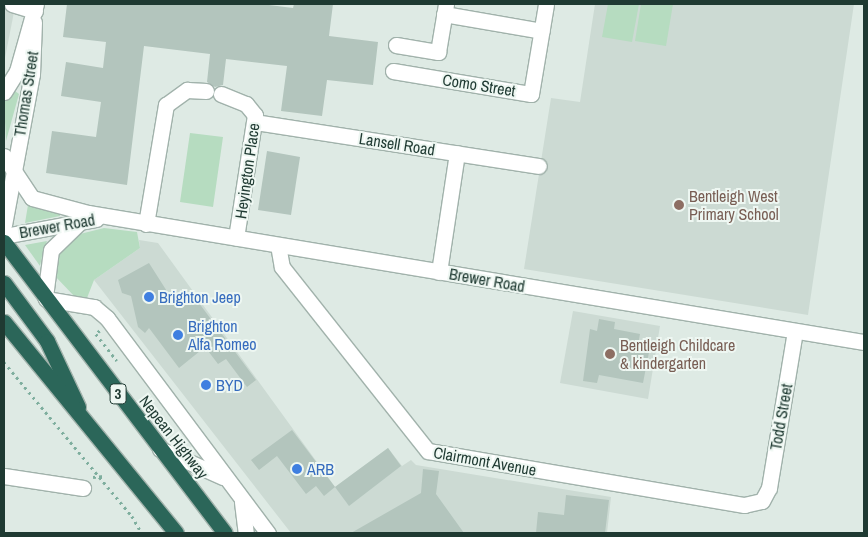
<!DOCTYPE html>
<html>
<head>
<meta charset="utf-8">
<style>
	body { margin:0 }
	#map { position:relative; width:868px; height:537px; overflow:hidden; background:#deeae4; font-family:"Archivo Narrow",sans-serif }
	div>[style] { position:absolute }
	.built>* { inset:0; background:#ccdad3 }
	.green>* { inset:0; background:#b6dcc0 }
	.building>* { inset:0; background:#b3c5bd }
	.path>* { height:2.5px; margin-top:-1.25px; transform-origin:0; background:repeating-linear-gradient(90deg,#7eae9e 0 2.5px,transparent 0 6.5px) }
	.roads { filter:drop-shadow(1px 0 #a1b2ab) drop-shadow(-1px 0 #a1b2ab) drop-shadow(0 1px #a1b2ab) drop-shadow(0 -1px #a1b2ab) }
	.minor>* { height:15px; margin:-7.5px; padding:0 7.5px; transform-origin:7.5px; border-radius:7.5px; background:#fff }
	.highway>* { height:15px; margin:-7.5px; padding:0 7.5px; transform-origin:7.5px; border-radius:7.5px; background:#2b6659 }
	.dots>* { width:14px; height:14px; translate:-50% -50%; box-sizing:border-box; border:2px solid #eef7f2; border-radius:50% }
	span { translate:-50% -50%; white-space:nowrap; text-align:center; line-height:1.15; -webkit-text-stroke:4px #eef7f2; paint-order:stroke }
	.shield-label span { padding:1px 4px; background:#eef7f2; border:1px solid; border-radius:4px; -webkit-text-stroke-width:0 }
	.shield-label { font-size:15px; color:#1f3a32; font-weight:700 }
	.street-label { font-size:16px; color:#1f3a32 }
	.education-label { font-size:16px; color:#785e54 }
	.left { translate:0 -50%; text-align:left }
	.shop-label { font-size:16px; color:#366cbe }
	.frame { position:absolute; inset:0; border:5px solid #1f3a32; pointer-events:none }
</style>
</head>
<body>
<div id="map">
	<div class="built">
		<div style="clip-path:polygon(4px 4px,14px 12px,4px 63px)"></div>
		<div style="clip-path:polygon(595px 4px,854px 4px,808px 315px,524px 269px,551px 98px,580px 102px)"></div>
		<div style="clip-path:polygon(139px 240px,158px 243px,335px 487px,388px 448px,402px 466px,411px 460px,416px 465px,611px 497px,607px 533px,291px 533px,94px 280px,140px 248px)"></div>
		<div style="clip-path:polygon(573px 311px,660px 326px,648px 399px,560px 383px)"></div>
	</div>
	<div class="green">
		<div style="clip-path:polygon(608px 4px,639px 4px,632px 42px,602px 37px)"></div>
		<div style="clip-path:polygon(641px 4px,673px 4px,666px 46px,635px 41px)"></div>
		<div style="clip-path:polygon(15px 91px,19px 94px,6px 141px,4px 102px)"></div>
		<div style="clip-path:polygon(190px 133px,223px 137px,213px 207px,180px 202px)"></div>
		<div style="clip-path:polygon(28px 205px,60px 213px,60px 216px,25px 223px)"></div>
		<div style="clip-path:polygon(104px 228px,137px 232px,140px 248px,94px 280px,87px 298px,75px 297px,54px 275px,56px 254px,76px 235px)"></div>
		<div style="clip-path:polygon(47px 241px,43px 252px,40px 266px,25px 245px)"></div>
	</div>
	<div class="building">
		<div style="clip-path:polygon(67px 4px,261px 4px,293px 8px,294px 4px,333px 4px,329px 36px,378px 42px,373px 85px,327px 80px,322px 116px,281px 111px,287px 66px,226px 59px,223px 85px,215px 87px,207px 82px,210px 54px,144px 46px,127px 185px,46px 173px,52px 131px,96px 137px,101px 102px,61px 96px,66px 62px,103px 68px,106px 42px,63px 37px)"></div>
		<div style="clip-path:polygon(267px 151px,300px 157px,291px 215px,258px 210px)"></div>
		<div style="clip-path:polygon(149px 263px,177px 307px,193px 295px,256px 380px,247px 387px,226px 359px,218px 364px,205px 347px,179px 368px,149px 328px,145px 333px,138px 327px,131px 296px,122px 293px,118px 280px)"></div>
		<div style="clip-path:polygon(599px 319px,615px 322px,614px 329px,640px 334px,638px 345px,650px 347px,643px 383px,599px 375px,597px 383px,583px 381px,590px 329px,597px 331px)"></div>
		<div style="clip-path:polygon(292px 430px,335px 487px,324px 496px,316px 486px,306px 494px,277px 456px,259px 470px,251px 460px)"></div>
		<div style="clip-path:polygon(388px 448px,401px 466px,349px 506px,335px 487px)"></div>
		<div style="clip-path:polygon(423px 469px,439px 471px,436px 494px,464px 533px,351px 533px,421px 493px)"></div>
		<div style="clip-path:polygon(566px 495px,609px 500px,605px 533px,536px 533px,538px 512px,564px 515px)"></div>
	</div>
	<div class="path">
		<div style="left:100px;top:331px;width:5px;rotate:143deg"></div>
		<div style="left:96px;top:334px;width:34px;rotate:52deg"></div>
		<div style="left:4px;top:362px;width:200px;rotate:50.3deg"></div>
		<div style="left:132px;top:516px;width:20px;rotate:60deg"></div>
		<div style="left:93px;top:477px;width:11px;rotate:-5deg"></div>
	</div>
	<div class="roads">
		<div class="minor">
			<div style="left:12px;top:4px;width:24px;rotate:17deg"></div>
			<div style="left:444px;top:14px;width:99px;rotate:9.8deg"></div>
			<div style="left:396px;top:45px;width:43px;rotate:9.5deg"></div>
			<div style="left:438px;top:52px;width:49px;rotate:-80.5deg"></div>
			<div style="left:393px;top:71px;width:140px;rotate:9.5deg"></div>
			<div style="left:531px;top:94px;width:91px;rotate:-80.5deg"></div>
			<div style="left:4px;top:92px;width:25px;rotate:-58deg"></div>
			<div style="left:17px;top:71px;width:70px;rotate:-74.2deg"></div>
			<div style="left:221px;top:94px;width:27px;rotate:22deg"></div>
			<div style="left:246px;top:104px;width:14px;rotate:51deg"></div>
			<div style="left:255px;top:115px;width:124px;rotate:98.8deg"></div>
			<div style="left:255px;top:122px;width:287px;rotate:8.8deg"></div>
			<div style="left:4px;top:156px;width:50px;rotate:56.3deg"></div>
			<div style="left:32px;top:198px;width:58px;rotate:15deg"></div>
			<div style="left:88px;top:213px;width:787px;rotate:9.44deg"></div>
			<div style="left:146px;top:224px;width:121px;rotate:-80.5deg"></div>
			<div style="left:166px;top:105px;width:26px;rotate:-36deg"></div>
			<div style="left:187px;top:90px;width:19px;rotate:3deg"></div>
			<div style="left:4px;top:225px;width:154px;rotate:-79.5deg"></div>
			<div style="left:32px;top:74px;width:52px;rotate:-87.8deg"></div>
			<div style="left:4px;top:236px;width:94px;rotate:-10.5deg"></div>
			<div style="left:278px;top:245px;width:22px;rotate:80deg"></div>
			<div style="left:282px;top:267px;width:235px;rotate:51.6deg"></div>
			<div style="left:428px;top:451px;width:321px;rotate:9.7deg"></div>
			<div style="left:744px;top:505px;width:18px;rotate:-13deg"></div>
			<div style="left:762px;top:501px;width:15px;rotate:-62deg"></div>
			<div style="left:769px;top:488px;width:159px;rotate:-80.6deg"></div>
			<div style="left:439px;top:272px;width:120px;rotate:-81.4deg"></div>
			<div style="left:45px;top:297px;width:47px;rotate:-82.7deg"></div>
			<div style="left:51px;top:250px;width:39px;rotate:-44deg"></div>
			<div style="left:46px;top:299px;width:49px;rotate:9.5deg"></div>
			<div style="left:94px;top:307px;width:17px;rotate:40deg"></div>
			<div style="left:107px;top:318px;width:269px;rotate:53.2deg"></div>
			<div style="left:160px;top:449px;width:69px;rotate:24deg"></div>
			<div style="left:4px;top:476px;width:80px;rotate:8.6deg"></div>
			<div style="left:242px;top:502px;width:31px;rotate:83deg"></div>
		</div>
		<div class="highway">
			<div style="left:4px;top:242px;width:365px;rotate:52.8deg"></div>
			<div style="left:4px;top:283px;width:72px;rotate:53.4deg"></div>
			<div style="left:47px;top:341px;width:73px;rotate:64.8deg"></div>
			<div style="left:4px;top:322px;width:272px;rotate:50.8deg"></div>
		</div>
	</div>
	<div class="dots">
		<div style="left:679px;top:205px;background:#8d6e63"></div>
		<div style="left:149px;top:297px;background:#3f7fe0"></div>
		<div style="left:178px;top:335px;background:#3f7fe0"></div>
		<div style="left:610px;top:354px;background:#8d6e63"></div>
		<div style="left:206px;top:385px;background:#3f7fe0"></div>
		<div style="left:297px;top:469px;background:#3f7fe0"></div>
	</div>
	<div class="shield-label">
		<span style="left:118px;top:394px">3</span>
	</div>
	<div class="street-label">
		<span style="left:479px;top:85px;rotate:9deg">Como Street</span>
		<span style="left:26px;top:94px;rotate:-81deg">Thomas Street</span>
		<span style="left:397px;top:144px;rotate:9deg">Lansell Road</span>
		<span style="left:247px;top:171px;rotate:-82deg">Heyington Place</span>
		<span style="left:57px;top:226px;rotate:-10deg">Brewer Road</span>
		<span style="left:487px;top:280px;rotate:10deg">Brewer Road</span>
		<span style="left:781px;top:417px;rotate:-80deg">Todd Street</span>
		<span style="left:174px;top:437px;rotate:52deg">Nepean Highway</span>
		<span style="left:485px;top:461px;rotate:10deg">Clairmont Avenue</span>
	</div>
	<div class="education-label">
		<span class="left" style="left:689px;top:205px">Bentleigh West<br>Primary School</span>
		<span class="left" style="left:620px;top:354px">Bentleigh Childcare<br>&amp; kindergarten</span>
	</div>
	<div class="shop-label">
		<span class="left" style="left:159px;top:297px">Brighton Jeep</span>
		<span class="left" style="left:188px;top:335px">Brighton<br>Alfa Romeo</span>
		<span class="left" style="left:216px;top:385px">BYD</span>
		<span class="left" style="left:307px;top:469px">ARB</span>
	</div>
	<div class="frame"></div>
</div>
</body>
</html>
